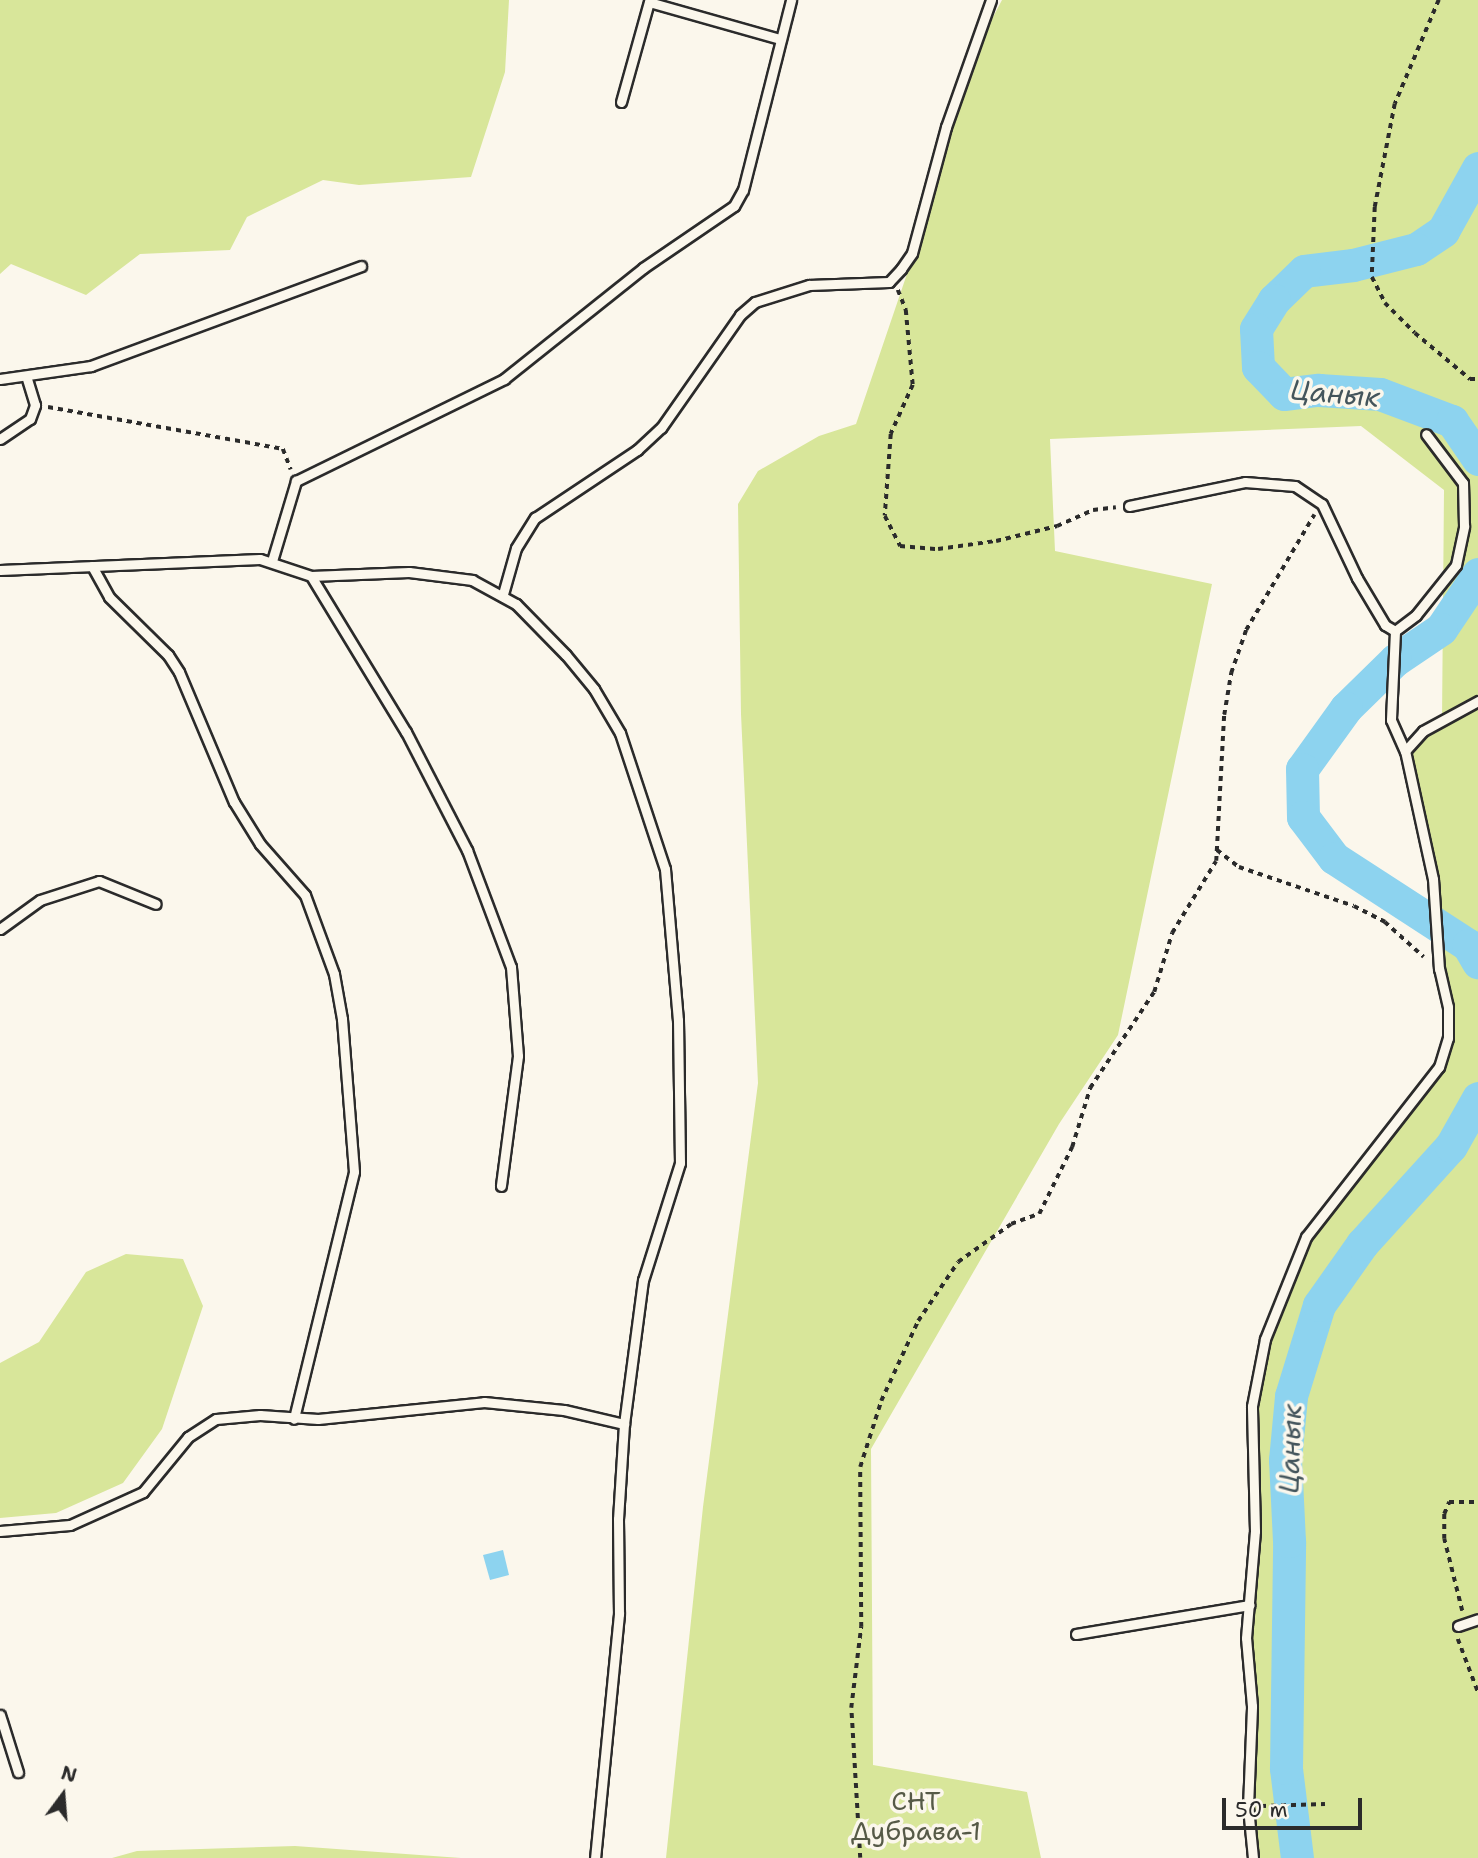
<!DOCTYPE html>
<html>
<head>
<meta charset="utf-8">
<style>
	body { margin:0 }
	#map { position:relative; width:1478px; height:1858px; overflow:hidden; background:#fbf7ec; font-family:"Shantell Sans",sans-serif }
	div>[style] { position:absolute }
	.green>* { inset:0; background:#d8e69a }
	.water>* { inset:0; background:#8dd3ef }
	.river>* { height:33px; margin:-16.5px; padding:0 16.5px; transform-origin:16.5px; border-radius:16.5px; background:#8dd3ef }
	.path>* { height:3.5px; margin-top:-1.75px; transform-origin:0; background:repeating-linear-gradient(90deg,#2b2b2b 0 5px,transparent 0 10px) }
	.roads { filter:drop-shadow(2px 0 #2b2b2b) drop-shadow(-2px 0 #2b2b2b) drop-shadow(0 2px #2b2b2b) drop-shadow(0 -2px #2b2b2b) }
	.service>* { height:9px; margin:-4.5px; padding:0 4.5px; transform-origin:4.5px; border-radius:4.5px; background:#fbf7ec }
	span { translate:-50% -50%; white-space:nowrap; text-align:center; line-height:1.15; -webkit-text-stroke:7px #fbf7ec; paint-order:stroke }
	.park-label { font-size:26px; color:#565a47 }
	.water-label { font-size:28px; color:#44555c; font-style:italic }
	.north { position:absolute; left:28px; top:1760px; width:70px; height:70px; -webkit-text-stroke:5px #fbf7ec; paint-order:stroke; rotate:16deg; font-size:19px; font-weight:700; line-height:28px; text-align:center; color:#2b2b2b }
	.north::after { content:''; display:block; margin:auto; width:24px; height:32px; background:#2b2b2b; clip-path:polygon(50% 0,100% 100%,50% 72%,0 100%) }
	.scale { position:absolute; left:1222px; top:1798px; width:140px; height:32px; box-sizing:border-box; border:4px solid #2b2b2b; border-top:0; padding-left:9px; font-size:21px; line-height:24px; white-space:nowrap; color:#2b2b2b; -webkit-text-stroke:5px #fbf7ec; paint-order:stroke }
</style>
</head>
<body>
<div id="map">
	<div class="green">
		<div style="clip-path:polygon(0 0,509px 0,505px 72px,471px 177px,359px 185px,323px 180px,247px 217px,230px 250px,140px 254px,86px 295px,11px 264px,0 274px)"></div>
		<div style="clip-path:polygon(1002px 0,1478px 0,1478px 1858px,1253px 1858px,1249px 1834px,1252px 1733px,1246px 1660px,1252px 1406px,1265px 1339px,1306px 1237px,1439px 1067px,1448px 1038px,1433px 879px,1405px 751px,1442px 720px,1444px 490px,1361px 426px,1050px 439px,1055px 551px,1212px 584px,1118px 1035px,1059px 1124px,871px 1449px,873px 1765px,1027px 1792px,1041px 1858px,666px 1858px,703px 1507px,758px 1083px,741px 714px,738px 504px,758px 471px,819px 436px,856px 424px,928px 212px,974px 53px)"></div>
		<div style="clip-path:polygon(126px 1254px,183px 1259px,203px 1306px,162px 1429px,123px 1483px,56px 1513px,0 1518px,0 1363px,39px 1342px,86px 1272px)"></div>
		<div style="clip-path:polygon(295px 1846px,461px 1858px,112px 1858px,137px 1851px)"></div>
	</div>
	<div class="water">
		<div style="clip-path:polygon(503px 1550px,509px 1575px,490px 1580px,483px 1555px)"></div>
	</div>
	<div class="river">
		<div style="left:1478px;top:168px;width:72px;rotate:119.1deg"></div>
		<div style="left:1443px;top:231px;width:32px;rotate:146deg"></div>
		<div style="left:1416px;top:249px;width:65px;rotate:165.7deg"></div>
		<div style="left:1353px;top:265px;width:49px;rotate:173deg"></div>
		<div style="left:1304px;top:271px;width:42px;rotate:136deg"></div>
		<div style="left:1274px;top:300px;width:34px;rotate:122deg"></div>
		<div style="left:1256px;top:329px;width:38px;rotate:87deg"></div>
		<div style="left:1258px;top:367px;width:37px;rotate:46deg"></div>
		<div style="left:1284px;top:394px;width:35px;rotate:-7deg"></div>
		<div style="left:1319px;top:390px;width:61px;rotate:3.8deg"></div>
		<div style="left:1380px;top:394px;width:77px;rotate:20.6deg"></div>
		<div style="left:1452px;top:421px;width:46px;rotate:55.6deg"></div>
		<div style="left:1478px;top:574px;width:66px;rotate:123.9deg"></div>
		<div style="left:1441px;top:629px;width:55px;rotate:146deg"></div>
		<div style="left:1395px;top:660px;width:69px;rotate:135.6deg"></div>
		<div style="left:1346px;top:708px;width:75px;rotate:125.8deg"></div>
		<div style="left:1302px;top:769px;width:48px;rotate:88.8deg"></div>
		<div style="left:1303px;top:817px;width:51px;rotate:52.9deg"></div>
		<div style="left:1334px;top:858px;width:160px;rotate:33deg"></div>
		<div style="left:1468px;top:945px;width:20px;rotate:60deg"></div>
		<div style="left:1297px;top:1858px;width:91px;rotate:-97deg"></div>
		<div style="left:1286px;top:1768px;width:227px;rotate:-89.2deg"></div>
		<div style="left:1289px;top:1541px;width:81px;rotate:-92.8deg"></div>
		<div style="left:1285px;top:1460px;width:64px;rotate:-84.6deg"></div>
		<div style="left:1291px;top:1396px;width:95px;rotate:-72.9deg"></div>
		<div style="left:1319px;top:1305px;width:75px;rotate:-54.8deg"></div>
		<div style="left:1362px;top:1244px;width:132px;rotate:-47.8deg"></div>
		<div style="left:1451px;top:1146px;width:55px;rotate:-60.6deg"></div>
	</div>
	<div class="path">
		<div style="left:1439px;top:0;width:113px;rotate:112.9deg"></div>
		<div style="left:1395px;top:104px;width:105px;rotate:101deg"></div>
		<div style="left:1375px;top:207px;width:70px;rotate:92.5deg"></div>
		<div style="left:1372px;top:277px;width:29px;rotate:63deg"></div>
		<div style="left:1385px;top:303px;width:42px;rotate:45deg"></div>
		<div style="left:1415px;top:333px;width:72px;rotate:39.9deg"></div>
		<div style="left:1470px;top:379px;width:8px"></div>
		<div style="left:898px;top:290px;width:22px;rotate:68deg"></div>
		<div style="left:906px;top:310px;width:75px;rotate:84.7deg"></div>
		<div style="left:913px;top:385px;width:54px;rotate:114.2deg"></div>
		<div style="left:891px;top:434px;width:82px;rotate:94.2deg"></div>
		<div style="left:885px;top:516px;width:34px;rotate:63deg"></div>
		<div style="left:900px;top:546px;width:38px;rotate:5deg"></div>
		<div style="left:938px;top:549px;width:59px;rotate:-7.9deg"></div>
		<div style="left:996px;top:541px;width:63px;rotate:-13.8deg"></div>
		<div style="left:1057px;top:526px;width:39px;rotate:-24deg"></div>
		<div style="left:1093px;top:510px;width:23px;rotate:-7deg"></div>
		<div style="left:48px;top:407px;width:239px;rotate:10.1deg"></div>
		<div style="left:283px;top:449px;width:22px;rotate:69deg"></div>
		<div style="left:1217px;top:850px;width:28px;rotate:38deg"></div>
		<div style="left:1239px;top:867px;width:121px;rotate:18.7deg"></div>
		<div style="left:1354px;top:906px;width:35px;rotate:27deg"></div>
		<div style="left:1385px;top:922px;width:52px;rotate:41.9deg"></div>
		<div style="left:1462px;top:1611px;width:74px;rotate:-104deg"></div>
		<div style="left:1444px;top:1539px;width:25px;rotate:-90deg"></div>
		<div style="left:1444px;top:1514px;width:13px;rotate:-67deg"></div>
		<div style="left:1449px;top:1502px;width:29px"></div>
		<div style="left:1458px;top:1639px;width:57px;rotate:69.3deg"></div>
		<div style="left:1261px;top:1806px;width:64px;rotate:-1.8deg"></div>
		<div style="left:860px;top:1858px;width:150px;rotate:-93.4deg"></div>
		<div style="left:851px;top:1708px;width:82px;rotate:-83deg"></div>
		<div style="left:861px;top:1627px;width:160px;rotate:-90.4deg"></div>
		<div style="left:860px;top:1467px;width:69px;rotate:-72.3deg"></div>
		<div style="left:881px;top:1401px;width:88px;rotate:-65.2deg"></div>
		<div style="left:918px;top:1321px;width:71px;rotate:-55.9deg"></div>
		<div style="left:958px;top:1262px;width:65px;rotate:-35.6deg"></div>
		<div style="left:1011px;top:1224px;width:30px;rotate:-20deg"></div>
		<div style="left:1039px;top:1214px;width:75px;rotate:-63.8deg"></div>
		<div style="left:1072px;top:1147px;width:62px;rotate:-73deg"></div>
		<div style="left:1090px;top:1088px;width:115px;rotate:-56.3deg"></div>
		<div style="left:1154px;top:992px;width:62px;rotate:-73deg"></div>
		<div style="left:1172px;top:933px;width:84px;rotate:-58.6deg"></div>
		<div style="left:1216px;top:861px;width:146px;rotate:-86.9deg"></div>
		<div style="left:1224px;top:715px;width:43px;rotate:-80.5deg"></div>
		<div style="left:1231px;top:673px;width:46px;rotate:-70.8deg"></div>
		<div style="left:1246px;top:630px;width:134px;rotate:-59.4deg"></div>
	</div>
	<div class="roads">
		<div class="service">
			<div style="left:621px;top:102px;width:104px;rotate:-74.4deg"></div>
			<div style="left:649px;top:2px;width:136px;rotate:15.8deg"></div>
			<div style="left:0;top:379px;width:92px;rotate:-8.1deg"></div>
			<div style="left:91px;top:366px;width:288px;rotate:-20.3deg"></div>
			<div style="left:0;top:439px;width:36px;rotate:-34deg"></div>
			<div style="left:30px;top:419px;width:15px;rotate:-70deg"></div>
			<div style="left:35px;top:405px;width:28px;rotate:-107deg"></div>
			<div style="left:1129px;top:506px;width:118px;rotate:-11.7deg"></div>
			<div style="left:1245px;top:482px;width:50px;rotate:4.6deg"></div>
			<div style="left:1295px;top:486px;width:32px;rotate:34deg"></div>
			<div style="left:1322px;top:504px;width:82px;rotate:64.7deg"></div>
			<div style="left:1357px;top:578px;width:55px;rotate:59.2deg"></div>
			<div style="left:1385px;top:625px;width:12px;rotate:31deg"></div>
			<div style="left:1395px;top:631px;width:26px;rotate:-37deg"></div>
			<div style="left:1416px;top:615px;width:64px;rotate:-51.3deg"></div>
			<div style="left:1456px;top:565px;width:40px;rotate:-78deg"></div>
			<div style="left:1464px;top:526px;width:43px;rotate:-91.3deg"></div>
			<div style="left:1463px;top:483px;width:61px;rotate:-127.1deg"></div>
			<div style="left:272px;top:561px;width:84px;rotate:-73.3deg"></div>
			<div style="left:296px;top:481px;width:232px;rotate:-26.1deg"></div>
			<div style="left:504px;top:379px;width:178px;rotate:-38.6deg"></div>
			<div style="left:643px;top:268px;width:110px;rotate:-34.3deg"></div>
			<div style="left:734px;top:206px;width:18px;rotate:-61deg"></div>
			<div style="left:743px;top:190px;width:196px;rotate:-75.8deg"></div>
			<div style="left:92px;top:566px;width:35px;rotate:61deg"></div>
			<div style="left:109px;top:597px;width:83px;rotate:44.5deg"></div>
			<div style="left:168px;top:655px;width:20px;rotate:57deg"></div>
			<div style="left:179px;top:672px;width:141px;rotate:67.1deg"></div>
			<div style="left:234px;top:802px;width:49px;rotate:58.2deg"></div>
			<div style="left:260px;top:844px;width:68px;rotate:48.6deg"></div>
			<div style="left:305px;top:895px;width:84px;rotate:69.8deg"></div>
			<div style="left:334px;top:974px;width:46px;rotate:79.9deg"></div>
			<div style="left:342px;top:1019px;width:153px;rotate:85.5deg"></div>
			<div style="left:354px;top:1172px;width:254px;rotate:103.7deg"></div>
			<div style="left:0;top:570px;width:260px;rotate:-2.4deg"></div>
			<div style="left:260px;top:559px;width:54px;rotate:18.4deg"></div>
			<div style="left:311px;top:576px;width:98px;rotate:-2.3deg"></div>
			<div style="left:409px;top:572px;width:64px;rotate:7.2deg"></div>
			<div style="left:472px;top:580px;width:50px;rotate:28.6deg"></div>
			<div style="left:516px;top:604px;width:71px;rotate:45.6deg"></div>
			<div style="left:566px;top:655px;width:44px;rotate:50.5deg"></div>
			<div style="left:594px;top:689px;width:51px;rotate:59.4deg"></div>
			<div style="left:620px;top:733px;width:143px;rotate:71.7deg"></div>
			<div style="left:665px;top:869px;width:152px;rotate:85.1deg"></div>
			<div style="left:678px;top:1020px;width:143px;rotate:89.2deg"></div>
			<div style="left:680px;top:1163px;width:123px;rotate:107.5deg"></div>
			<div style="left:643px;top:1280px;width:145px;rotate:97.5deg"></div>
			<div style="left:624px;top:1424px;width:95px;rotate:93.6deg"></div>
			<div style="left:618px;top:1519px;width:95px;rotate:89.4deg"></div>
			<div style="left:619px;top:1614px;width:245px;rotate:95.6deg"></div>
			<div style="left:311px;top:576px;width:183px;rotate:58.7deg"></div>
			<div style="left:406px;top:732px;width:133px;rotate:62.7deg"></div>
			<div style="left:467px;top:850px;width:125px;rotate:69.4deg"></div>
			<div style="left:511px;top:967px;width:89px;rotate:85.5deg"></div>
			<div style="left:518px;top:1056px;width:131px;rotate:97.5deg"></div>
			<div style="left:503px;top:594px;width:48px;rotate:-74.2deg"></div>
			<div style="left:516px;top:548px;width:36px;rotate:-58deg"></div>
			<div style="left:535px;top:518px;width:123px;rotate:-33.7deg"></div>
			<div style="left:637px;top:450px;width:33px;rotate:-43deg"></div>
			<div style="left:661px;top:428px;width:138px;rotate:-55deg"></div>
			<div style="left:740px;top:315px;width:20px;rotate:-41deg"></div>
			<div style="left:755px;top:302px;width:57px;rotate:-17.5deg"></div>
			<div style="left:809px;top:285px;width:80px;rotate:-2.1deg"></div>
			<div style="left:889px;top:282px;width:18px;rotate:-47deg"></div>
			<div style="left:901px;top:269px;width:19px;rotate:-55deg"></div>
			<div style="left:912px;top:253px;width:131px;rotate:-74.9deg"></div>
			<div style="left:946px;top:127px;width:135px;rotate:-70.5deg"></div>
			<div style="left:1395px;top:631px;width:89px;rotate:92.6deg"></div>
			<div style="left:1391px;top:720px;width:34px;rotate:66deg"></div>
			<div style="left:0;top:929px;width:49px;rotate:-35.9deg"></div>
			<div style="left:40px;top:900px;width:62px;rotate:-17.9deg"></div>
			<div style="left:99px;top:881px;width:61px;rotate:22deg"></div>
			<div style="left:0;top:1531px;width:70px;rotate:-4.9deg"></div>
			<div style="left:70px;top:1525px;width:80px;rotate:-24.3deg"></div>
			<div style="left:143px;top:1492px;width:71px;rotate:-50.7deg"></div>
			<div style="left:188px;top:1437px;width:33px;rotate:-33deg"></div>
			<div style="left:216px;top:1419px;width:44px;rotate:-5.2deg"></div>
			<div style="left:260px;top:1415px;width:58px;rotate:3.9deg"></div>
			<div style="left:318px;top:1419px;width:167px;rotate:-5.8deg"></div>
			<div style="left:484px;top:1402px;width:80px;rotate:5.7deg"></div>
			<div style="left:564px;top:1410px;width:62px;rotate:13.1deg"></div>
			<div style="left:1458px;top:1626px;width:21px;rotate:-19deg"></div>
			<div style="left:1076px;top:1634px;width:176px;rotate:-9.5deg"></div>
			<div style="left:0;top:1715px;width:60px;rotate:72.5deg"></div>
			<div style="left:1253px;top:1858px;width:51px;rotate:-95.6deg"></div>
			<div style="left:1248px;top:1807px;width:101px;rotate:-87.7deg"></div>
			<div style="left:1252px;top:1706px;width:68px;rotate:-95deg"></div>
			<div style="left:1246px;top:1638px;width:107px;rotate:-85.2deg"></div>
			<div style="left:1255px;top:1531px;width:125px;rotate:-91.4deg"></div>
			<div style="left:1252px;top:1406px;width:68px;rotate:-79deg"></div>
			<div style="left:1265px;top:1339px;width:110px;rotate:-68.1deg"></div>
			<div style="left:1306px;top:1237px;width:216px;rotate:-52deg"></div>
			<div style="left:1439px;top:1067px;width:30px;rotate:-73deg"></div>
			<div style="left:1448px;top:1038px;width:31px;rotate:-90deg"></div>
			<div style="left:1448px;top:1007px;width:39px;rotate:-103deg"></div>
			<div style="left:1439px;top:969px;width:90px;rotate:-93.8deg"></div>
			<div style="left:1433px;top:879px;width:131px;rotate:-102.3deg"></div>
			<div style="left:1405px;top:751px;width:27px;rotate:-48deg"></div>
			<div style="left:1423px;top:731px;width:63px;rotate:-28.6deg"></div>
		</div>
	</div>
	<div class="park-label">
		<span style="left:916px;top:1816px">СНТ<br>Дубрава-1</span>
	</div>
	<div class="water-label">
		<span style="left:1335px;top:393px;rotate:5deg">Цанык</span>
		<span style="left:1290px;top:1449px;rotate:-88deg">Цанык</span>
	</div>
	<div class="north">N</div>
	<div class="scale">50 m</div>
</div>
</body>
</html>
